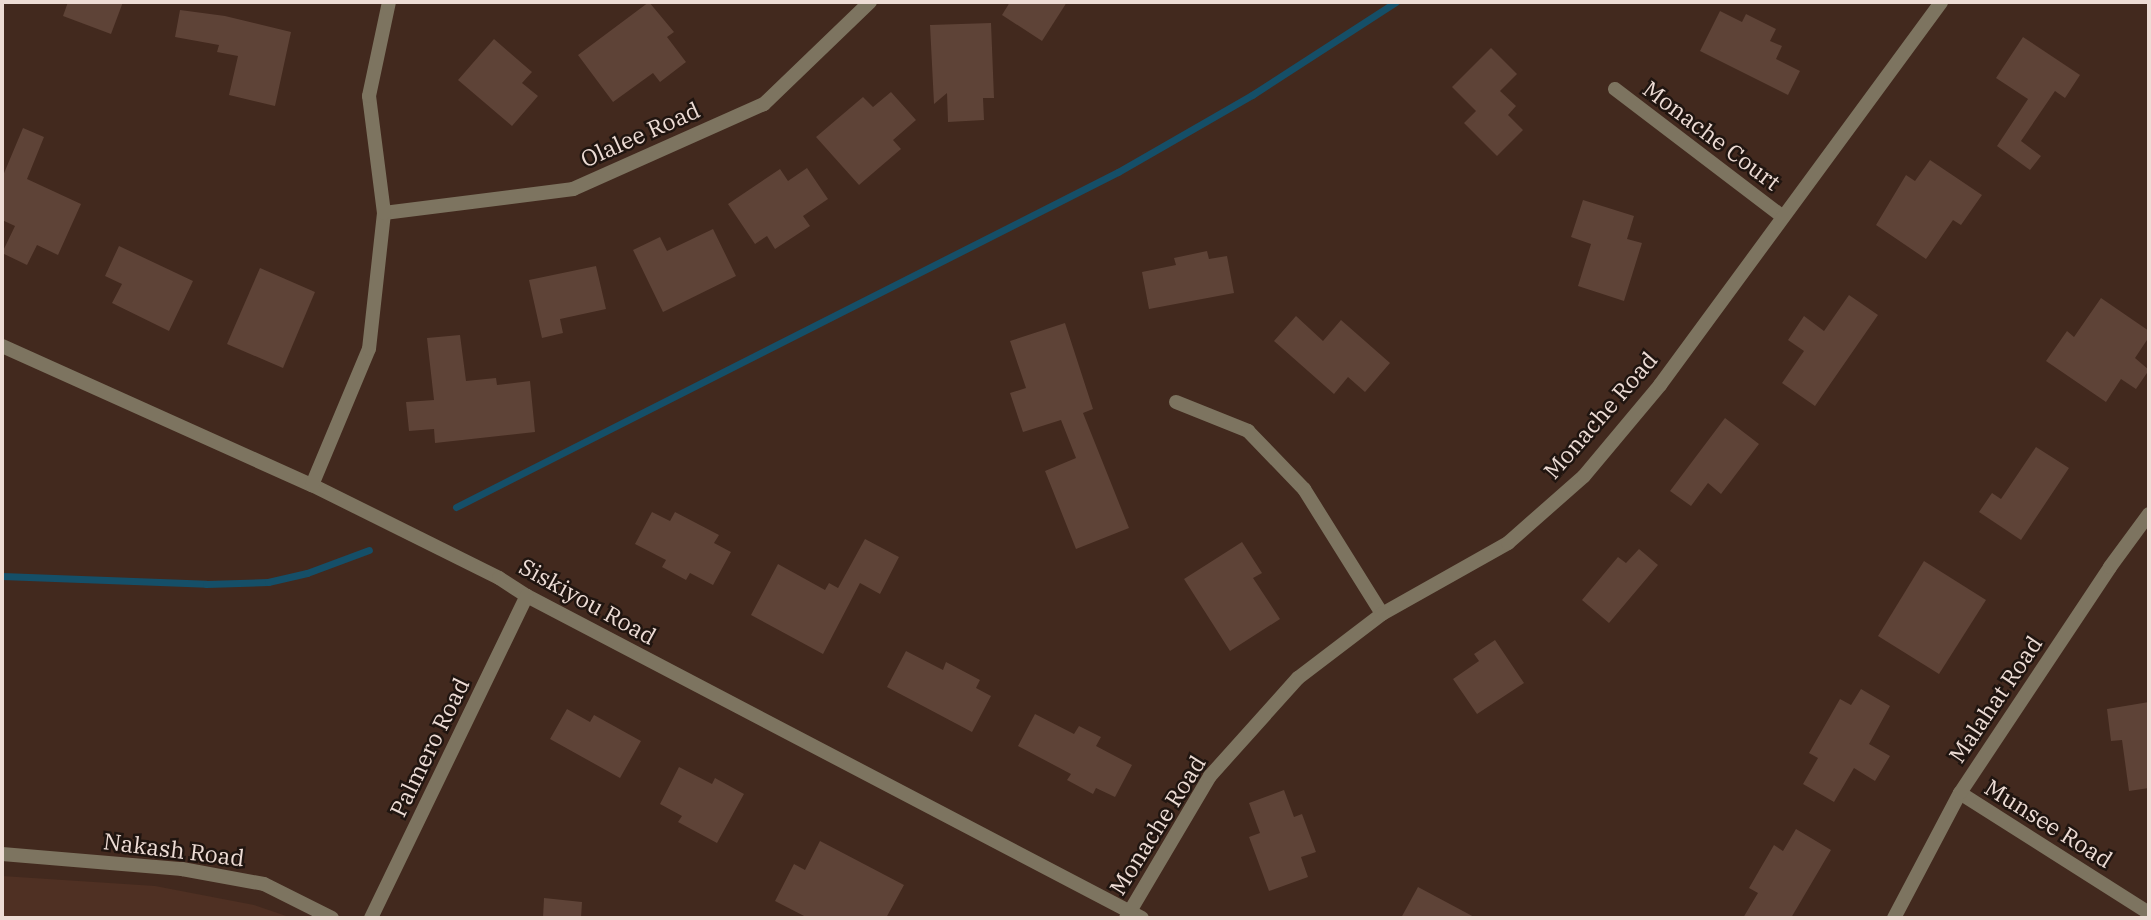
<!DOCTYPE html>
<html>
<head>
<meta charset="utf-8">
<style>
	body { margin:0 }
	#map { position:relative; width:2151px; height:920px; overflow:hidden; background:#42291e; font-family:"IBM Plex Serif",serif }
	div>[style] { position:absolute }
	.built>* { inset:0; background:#4f3023 }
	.stream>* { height:7px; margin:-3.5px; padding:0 3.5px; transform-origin:3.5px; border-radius:3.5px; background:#154f68 }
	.building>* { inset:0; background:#5e4337 }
	.street>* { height:14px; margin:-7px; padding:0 7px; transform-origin:7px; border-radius:7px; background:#7d7460 }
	span { translate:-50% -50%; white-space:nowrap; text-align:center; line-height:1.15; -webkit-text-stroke:5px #201510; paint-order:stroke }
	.street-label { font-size:23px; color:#eddcd5 }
	.frame { position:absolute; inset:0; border:4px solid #eddcd5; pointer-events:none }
</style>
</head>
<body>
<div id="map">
	<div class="built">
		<div style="clip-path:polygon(2px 876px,155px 886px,254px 905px,292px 918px,2px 918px)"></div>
	</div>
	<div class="stream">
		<div style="left:456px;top:507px;width:742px;rotate:-26.84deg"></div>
		<div style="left:1118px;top:172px;width:155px;rotate:-29.9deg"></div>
		<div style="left:1252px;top:95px;width:171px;rotate:-32.9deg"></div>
		<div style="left:2px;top:576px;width:204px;rotate:2.2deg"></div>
		<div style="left:206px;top:584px;width:62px;rotate:-1.8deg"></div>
		<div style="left:268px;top:582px;width:40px;rotate:-13deg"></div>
		<div style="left:307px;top:573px;width:66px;rotate:-20.4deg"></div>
	</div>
	<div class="building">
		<div style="clip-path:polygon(68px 2px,123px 2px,111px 34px,63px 16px)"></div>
		<div style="clip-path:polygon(649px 2px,674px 32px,667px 37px,686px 62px,660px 82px,653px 73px,613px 102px,578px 55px)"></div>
		<div style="clip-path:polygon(1010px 2px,1067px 2px,1042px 41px,1002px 15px)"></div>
		<div style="clip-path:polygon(180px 10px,225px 16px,291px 32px,275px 106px,229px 95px,238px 56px,217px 52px,219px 45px,175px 37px)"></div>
		<div style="clip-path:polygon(1720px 11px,1742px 22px,1746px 14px,1776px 29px,1770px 41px,1782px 46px,1776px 59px,1800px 71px,1788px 95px,1700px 51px)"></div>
		<div style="clip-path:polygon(991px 23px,994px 98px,983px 98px,984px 120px,948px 122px,947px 93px,934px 104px,930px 25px)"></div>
		<div style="clip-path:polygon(2023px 37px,2080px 75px,2065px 98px,2055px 91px,2021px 141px,2041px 156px,2030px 170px,1997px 146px,2028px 99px,1996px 78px)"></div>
		<div style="clip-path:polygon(494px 39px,532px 72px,522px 83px,538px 96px,512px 126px,458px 80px)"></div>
		<div style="clip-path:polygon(1491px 48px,1517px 74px,1500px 91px,1516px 106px,1508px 115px,1523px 130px,1497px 156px,1464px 123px,1476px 111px,1452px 87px)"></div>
		<div style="clip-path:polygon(891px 92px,916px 120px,893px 140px,901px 149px,859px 185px,816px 137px,863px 97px,873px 107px)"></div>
		<div style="clip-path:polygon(23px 128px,44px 137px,27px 179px,81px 204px,58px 255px,37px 245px,27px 265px,2px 253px,15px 226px,2px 220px,2px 178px)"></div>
		<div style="clip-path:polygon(1930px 160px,1982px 195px,1961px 225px,1953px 220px,1926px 259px,1876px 225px,1906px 175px,1915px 181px)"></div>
		<div style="clip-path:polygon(807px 168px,828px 199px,803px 216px,810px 226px,775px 249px,767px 236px,755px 244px,728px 204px,780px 169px,788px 181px)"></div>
		<div style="clip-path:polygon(1583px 200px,1634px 216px,1627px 239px,1642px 243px,1624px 301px,1578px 286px,1591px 244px,1571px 237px)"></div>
		<div style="clip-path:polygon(713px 229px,736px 276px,663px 312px,633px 250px,660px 237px,667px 251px)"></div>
		<div style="clip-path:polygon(119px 246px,193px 281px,169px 331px,112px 303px,122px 284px,105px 276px)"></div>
		<div style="clip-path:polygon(1207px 251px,1209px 259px,1227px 256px,1234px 293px,1149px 309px,1142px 272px,1176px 265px,1174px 258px)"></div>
		<div style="clip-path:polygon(596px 266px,606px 309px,560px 319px,563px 333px,542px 338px,529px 280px)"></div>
		<div style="clip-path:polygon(260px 268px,315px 292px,283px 368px,227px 344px)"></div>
		<div style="clip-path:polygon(1849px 295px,1878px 315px,1815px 406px,1782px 383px,1804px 351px,1788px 340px,1804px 316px,1824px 331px)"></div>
		<div style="clip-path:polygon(2101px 298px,2149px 331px,2149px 337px,2135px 358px,2149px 370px,2136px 389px,2121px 379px,2106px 402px,2046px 361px,2067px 331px,2074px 337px)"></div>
		<div style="clip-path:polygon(1296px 316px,1323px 341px,1341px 320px,1390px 363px,1365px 392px,1348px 377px,1334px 394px,1274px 341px)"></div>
		<div style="clip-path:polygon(1065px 323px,1093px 409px,1083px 413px,1129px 528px,1076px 549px,1045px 471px,1076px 458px,1061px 420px,1023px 432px,1010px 393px,1026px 388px,1010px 341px)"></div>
		<div style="clip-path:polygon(460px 335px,466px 381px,496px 378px,497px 385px,530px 381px,535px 432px,435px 443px,434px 429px,409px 431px,406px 402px,434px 400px,427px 338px)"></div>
		<div style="clip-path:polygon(1725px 418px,1759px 444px,1721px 494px,1708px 483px,1691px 506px,1670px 491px)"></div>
		<div style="clip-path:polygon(2036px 447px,2069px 468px,2021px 540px,1979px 512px,1992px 493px,2001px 499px)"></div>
		<div style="clip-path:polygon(652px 512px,670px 521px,675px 512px,719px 535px,714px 543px,731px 552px,713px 585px,690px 573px,686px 580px,662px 567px,666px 560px,635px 544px)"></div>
		<div style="clip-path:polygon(865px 539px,899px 557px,880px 594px,860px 583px,823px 654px,751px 615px,778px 564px,825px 590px,829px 583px,838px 588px)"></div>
		<div style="clip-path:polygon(1242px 542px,1262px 573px,1253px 578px,1280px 619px,1230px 651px,1184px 579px)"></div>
		<div style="clip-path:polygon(1639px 549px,1658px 565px,1609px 623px,1582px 600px,1618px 557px,1626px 563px)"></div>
		<div style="clip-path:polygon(1924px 561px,1986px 600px,1939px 674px,1878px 636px)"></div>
		<div style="clip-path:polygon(1495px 640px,1524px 683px,1477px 714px,1453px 679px,1479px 661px,1474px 654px)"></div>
		<div style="clip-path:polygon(906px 651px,943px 670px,946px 662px,980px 680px,976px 688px,991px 696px,972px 732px,887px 687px)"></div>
		<div style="clip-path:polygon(1861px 689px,1890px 706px,1869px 744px,1890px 756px,1875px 781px,1854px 768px,1834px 802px,1803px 784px,1818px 758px,1809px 753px,1840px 699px,1851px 705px)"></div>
		<div style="clip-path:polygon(2149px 702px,2149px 788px,2129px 791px,2122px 740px,2111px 741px,2107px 709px)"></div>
		<div style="clip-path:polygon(567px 709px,590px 722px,594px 715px,641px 741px,620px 778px,550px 739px)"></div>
		<div style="clip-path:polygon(1035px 714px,1074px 734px,1079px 726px,1101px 737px,1096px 746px,1132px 765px,1115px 797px,1096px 788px,1093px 794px,1067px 780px,1071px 774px,1018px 746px)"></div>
		<div style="clip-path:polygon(679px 767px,712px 784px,715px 778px,744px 794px,717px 843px,678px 822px,682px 816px,660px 804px)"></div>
		<div style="clip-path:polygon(1284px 790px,1294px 817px,1302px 814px,1316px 852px,1301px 857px,1308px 877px,1269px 891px,1249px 837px,1260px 833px,1249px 803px)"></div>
		<div style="clip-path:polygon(1796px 829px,1831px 850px,1791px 918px,1743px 918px,1758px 893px,1749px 888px,1774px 845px,1783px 851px)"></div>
		<div style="clip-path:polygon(820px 841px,904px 885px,886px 918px,808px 918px,775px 901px,794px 864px,805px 870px)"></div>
		<div style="clip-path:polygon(1418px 887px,1476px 918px,1401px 918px)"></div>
		<div style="clip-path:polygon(544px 898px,582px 902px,581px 918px,543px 918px)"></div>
	</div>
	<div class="street">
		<div style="left:1615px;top:89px;width:210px;rotate:37.3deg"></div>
		<div style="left:384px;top:213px;width:191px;rotate:-7.2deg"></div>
		<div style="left:573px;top:189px;width:209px;rotate:-24deg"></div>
		<div style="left:764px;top:104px;width:147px;rotate:-43.9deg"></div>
		<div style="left:2px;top:346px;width:340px;rotate:24.2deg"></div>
		<div style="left:312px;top:485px;width:209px;rotate:26.4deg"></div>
		<div style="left:499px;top:578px;width:33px;rotate:33deg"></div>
		<div style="left:527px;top:596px;width:694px;rotate:27.64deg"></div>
		<div style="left:1176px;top:402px;width:78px;rotate:21.9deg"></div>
		<div style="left:1248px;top:431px;width:81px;rotate:46deg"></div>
		<div style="left:1304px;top:489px;width:147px;rotate:58deg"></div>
		<div style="left:312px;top:485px;width:147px;rotate:-67.3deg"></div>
		<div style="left:369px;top:349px;width:137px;rotate:-83.7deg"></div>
		<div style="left:384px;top:213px;width:118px;rotate:-97.3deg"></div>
		<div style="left:369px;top:96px;width:96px;rotate:-78deg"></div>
		<div style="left:1960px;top:793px;width:224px;rotate:32.4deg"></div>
		<div style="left:2px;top:854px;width:181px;rotate:4.8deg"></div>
		<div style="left:182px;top:869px;width:83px;rotate:10.4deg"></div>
		<div style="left:264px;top:884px;width:76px;rotate:26.6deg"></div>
		<div style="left:371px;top:918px;width:358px;rotate:-64.2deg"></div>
		<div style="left:1126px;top:918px;width:165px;rotate:-59.4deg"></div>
		<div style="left:1210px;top:776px;width:132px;rotate:-48.1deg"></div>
		<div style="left:1298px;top:678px;width:106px;rotate:-37.3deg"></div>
		<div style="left:1382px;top:614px;width:145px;rotate:-29.4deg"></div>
		<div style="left:1508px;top:543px;width:101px;rotate:-41.4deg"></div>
		<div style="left:1584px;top:476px;width:119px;rotate:-50.1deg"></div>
		<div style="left:1660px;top:385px;width:475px;rotate:-53.7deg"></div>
		<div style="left:1894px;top:918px;width:141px;rotate:-62.2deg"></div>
		<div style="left:1960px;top:793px;width:271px;rotate:-56.4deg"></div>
		<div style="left:2110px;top:567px;width:66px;rotate:-53.7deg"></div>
	</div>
	<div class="street-label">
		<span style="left:640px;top:134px;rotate:-24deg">Olalee Road</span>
		<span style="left:1712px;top:135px;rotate:37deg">Monache Court</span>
		<span style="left:1600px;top:415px;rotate:-49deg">Monache Road</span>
		<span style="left:588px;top:601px;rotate:29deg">Siskiyou Road</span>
		<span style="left:1995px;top:699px;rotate:-56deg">Malahat Road</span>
		<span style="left:429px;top:747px;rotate:-64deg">Palmero Road</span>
		<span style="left:2049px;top:823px;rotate:32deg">Munsee Road</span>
		<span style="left:1157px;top:825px;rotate:-58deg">Monache Road</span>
		<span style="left:174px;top:849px;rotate:7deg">Nakash Road</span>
	</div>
	<div class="frame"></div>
</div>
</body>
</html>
